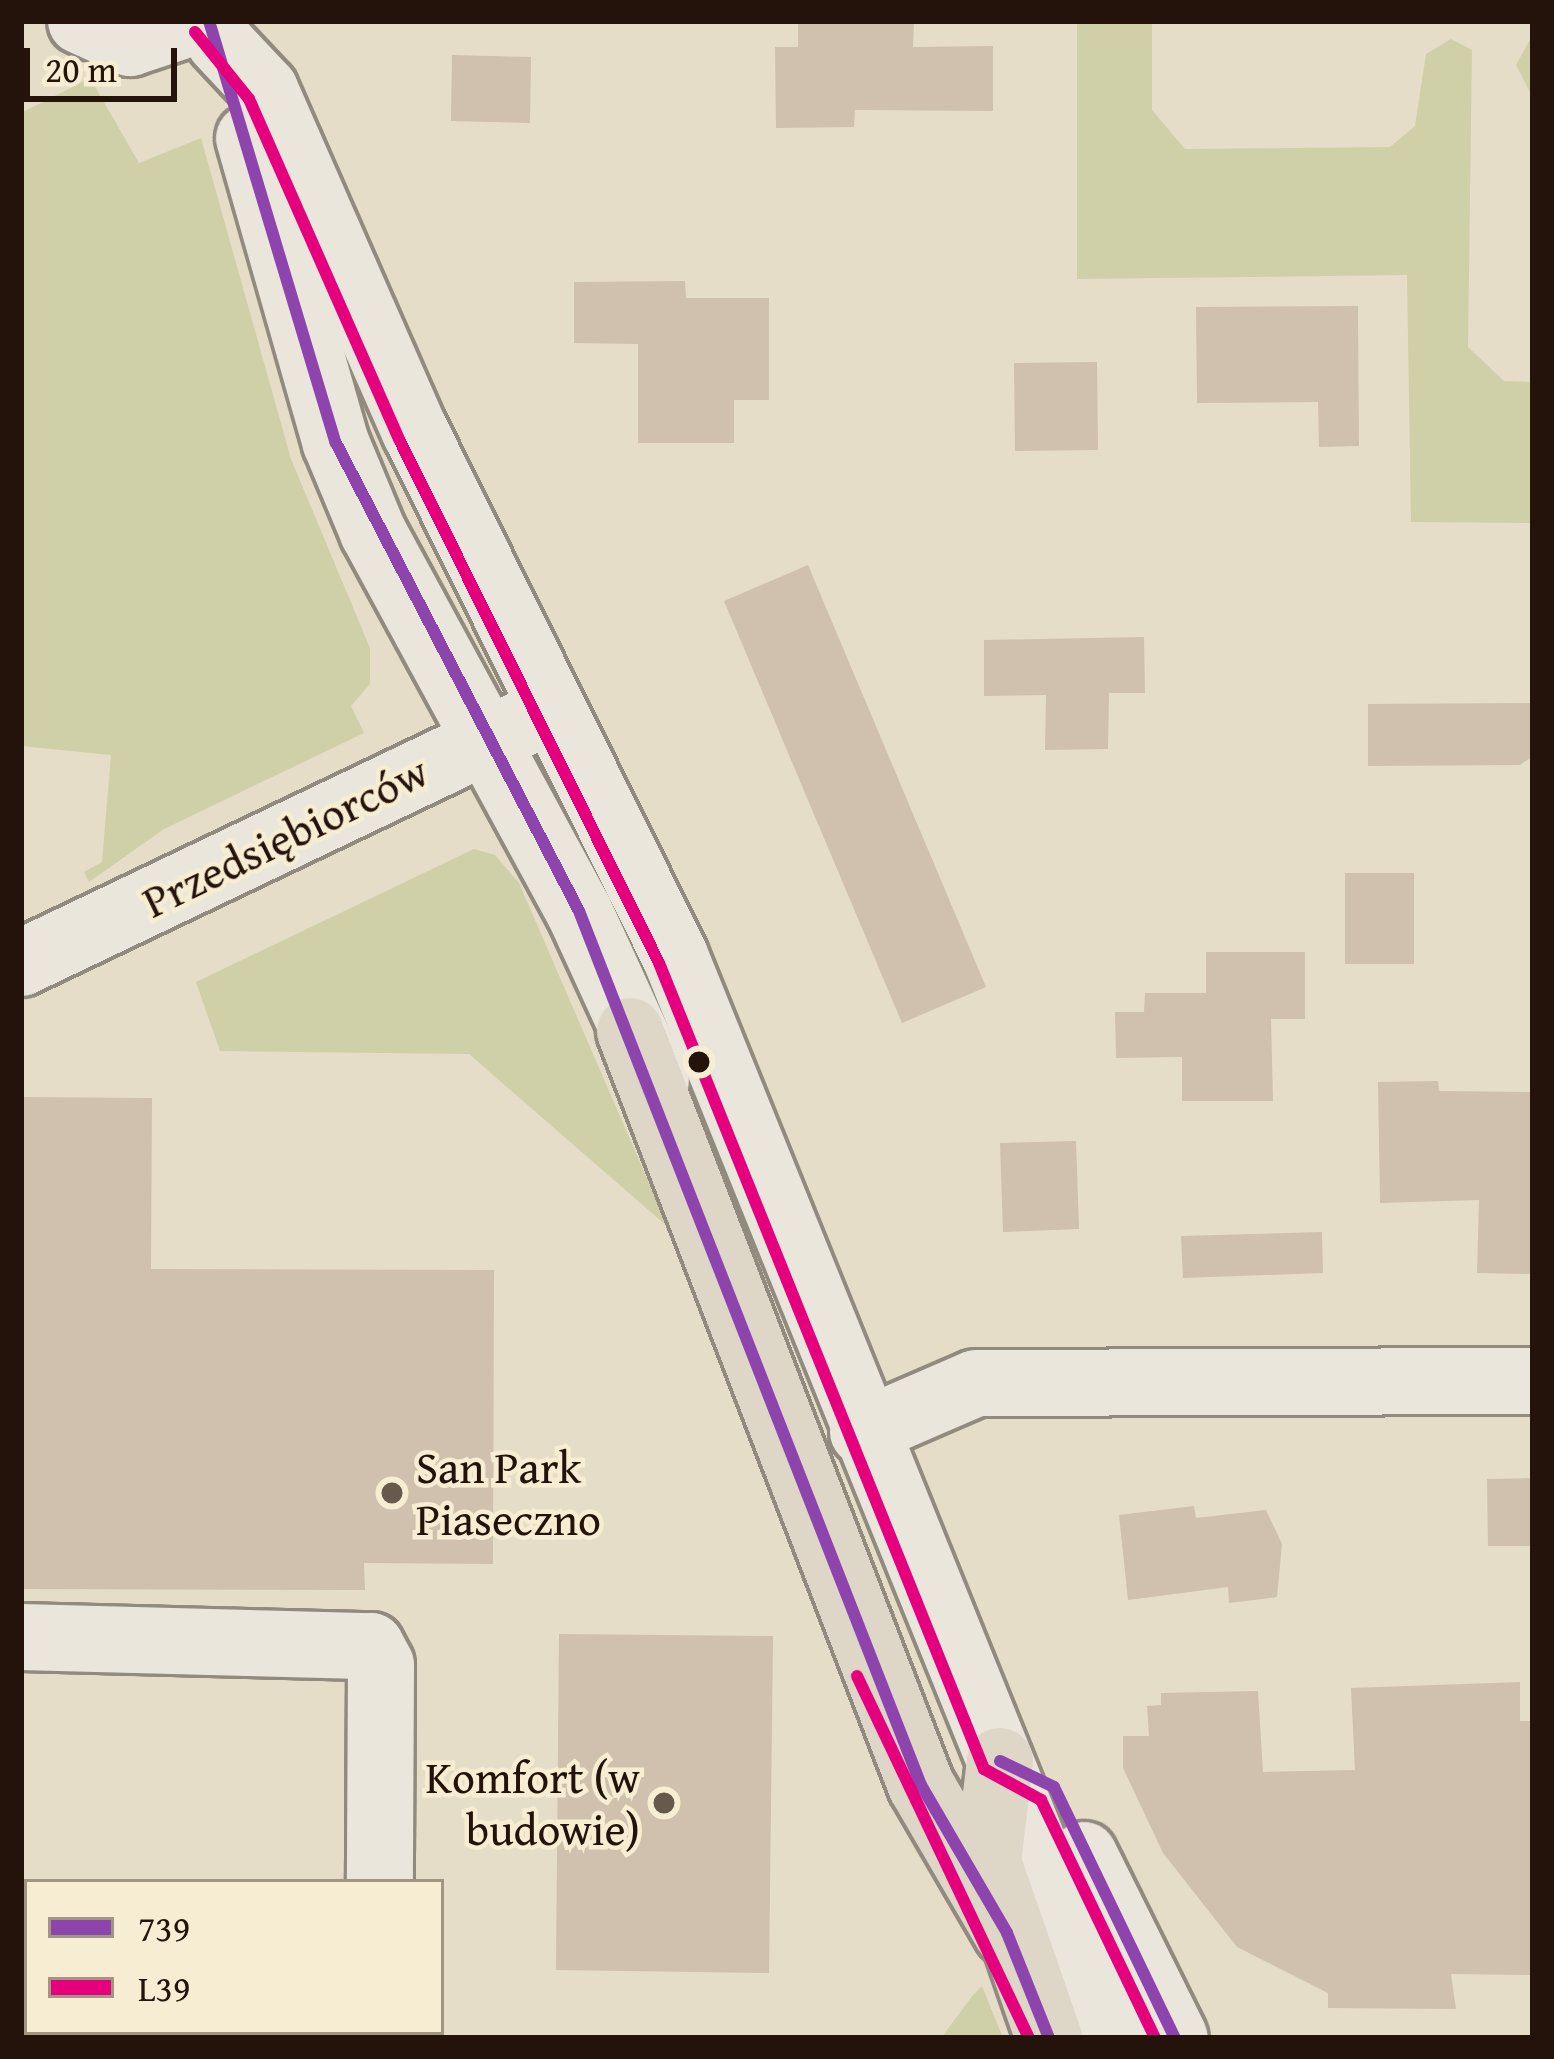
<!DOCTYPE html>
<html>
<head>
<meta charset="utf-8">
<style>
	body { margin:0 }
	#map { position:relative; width:1554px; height:2059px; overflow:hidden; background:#e6ddc8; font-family:"Gentium Book Plus",serif }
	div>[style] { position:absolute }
	.green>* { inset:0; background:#cfcfa8 }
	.building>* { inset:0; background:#d0c0ae }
	.roads { filter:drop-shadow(3px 0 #918a7e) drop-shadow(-3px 0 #918a7e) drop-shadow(0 3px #918a7e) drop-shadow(0 -3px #918a7e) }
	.minor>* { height:66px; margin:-33px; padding:0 33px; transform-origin:33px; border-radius:33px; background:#eae6dc }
	.major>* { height:66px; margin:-33px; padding:0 33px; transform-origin:33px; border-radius:33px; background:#ded6c6 }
	.bus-1>* { height:12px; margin:-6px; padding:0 6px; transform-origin:6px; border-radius:6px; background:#8e44ad }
	.bus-2>* { height:12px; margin:-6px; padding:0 6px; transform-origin:6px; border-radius:6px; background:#e5007d }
	.dots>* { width:33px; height:33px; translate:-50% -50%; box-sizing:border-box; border:6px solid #f7edd3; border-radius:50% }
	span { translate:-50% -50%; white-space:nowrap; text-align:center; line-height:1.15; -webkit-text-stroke:9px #f7edd3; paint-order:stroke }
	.street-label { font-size:45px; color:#23130a }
	.poi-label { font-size:45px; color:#23130a }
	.left { translate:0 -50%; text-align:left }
	.right { translate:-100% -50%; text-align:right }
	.frame { position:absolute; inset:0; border:24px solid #23130a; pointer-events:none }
	.legend { position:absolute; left:24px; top:1879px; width:420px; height:156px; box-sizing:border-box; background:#f7edd3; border:3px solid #a29683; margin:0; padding:15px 21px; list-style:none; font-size:36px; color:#23130a }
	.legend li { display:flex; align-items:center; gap:24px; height:60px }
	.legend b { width:60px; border:3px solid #a29683 }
	.scale { position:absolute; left:24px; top:48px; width:153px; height:54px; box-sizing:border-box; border:6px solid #23130a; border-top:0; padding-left:15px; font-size:36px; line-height:42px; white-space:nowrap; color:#23130a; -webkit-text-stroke:9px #f7edd3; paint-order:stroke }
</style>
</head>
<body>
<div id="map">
	<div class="green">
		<div style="clip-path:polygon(1077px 21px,1152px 21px,1152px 110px,1185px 149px,1390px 147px,1415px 126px,1426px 54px,1451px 39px,1472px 50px,1468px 347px,1504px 381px,1533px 382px,1533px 523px,1411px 522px,1407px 275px,1077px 279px)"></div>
		<div style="clip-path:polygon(1533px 34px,1533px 98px,1516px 65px)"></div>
		<div style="clip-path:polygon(90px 78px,139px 163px,201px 138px,291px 459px,370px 648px,370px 684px,351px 706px,364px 733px,164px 829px,89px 882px,84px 872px,102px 862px,111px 755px,21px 746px,21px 113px)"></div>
		<div style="clip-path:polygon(474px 849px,495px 855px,519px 883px,668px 1227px,469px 1054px,220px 1051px,196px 982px)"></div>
		<div style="clip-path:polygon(982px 1986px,1003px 2038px,941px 2038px,973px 1995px)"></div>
	</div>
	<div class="building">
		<div style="clip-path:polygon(798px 21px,914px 21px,913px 47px,993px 46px,993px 111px,855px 110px,854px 127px,776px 128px,775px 47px,798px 47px)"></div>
		<div style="clip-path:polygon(452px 55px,531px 57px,530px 123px,451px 121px)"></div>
		<div style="clip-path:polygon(685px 281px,686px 298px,769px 298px,769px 400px,734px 400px,734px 443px,638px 443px,638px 344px,574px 343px,574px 282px)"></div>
		<div style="clip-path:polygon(1358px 306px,1359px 446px,1319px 447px,1318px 402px,1197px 403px,1196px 307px)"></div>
		<div style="clip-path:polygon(1097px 362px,1098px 450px,1015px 451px,1014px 363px)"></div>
		<div style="clip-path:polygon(808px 565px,986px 987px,902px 1023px,724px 601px)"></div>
		<div style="clip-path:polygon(1144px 637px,1145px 693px,1109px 693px,1108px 749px,1045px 750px,1046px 695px,984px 696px,984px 640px)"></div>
		<div style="clip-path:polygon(1533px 703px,1533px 756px,1520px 765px,1368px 766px,1368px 704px)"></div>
		<div style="clip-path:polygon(1345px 873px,1414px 873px,1414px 964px,1345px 964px)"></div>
		<div style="clip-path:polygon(1206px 952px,1305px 952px,1305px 1019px,1271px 1019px,1273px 1101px,1182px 1101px,1182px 1057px,1116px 1058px,1115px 1012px,1144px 1012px,1145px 993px,1206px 993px)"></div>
		<div style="clip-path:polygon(1438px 1081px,1439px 1091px,1533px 1092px,1531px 1274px,1477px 1273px,1479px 1200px,1380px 1203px,1378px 1082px)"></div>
		<div style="clip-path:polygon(21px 1097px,152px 1098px,151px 1269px,494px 1270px,493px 1564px,364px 1563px,365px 1590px,21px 1589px)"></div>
		<div style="clip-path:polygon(1076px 1141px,1079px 1229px,1003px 1232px,1000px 1143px)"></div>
		<div style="clip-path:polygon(1322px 1232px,1323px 1273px,1183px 1278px,1181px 1236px)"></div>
		<div style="clip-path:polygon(1533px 1478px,1533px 1546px,1488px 1546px,1487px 1479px)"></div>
		<div style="clip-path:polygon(1194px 1506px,1196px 1518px,1266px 1510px,1282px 1544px,1277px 1597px,1229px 1603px,1228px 1587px,1128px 1600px,1119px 1515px)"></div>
		<div style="clip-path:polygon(559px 1634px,773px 1636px,769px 1973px,556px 1970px)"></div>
		<div style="clip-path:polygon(1520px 1682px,1520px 1721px,1533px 1721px,1533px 1975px,1451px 1974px,1456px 2009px,1328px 2008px,1328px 1993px,1237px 1947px,1163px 1853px,1123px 1768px,1123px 1736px,1149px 1736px,1147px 1706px,1161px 1705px,1161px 1693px,1258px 1691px,1263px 1772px,1355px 1770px,1351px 1688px)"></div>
	</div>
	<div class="roads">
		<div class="minor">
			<div style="left:81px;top:21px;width:54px;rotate:24.2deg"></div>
			<div style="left:130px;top:43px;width:70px;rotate:-18.4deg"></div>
			<div style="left:220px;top:42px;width:66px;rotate:46.8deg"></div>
			<div style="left:265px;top:90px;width:373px;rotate:66.3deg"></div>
			<div style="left:415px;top:431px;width:586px;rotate:63.65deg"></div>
			<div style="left:675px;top:956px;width:1167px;rotate:68.01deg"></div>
			<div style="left:249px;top:138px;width:317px;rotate:74.1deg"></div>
			<div style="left:336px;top:443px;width:96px;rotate:67.4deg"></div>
			<div style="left:373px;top:532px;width:431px;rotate:61.5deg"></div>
			<div style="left:579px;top:911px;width:185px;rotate:65.4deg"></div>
			<div style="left:21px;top:963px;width:564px;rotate:-25.52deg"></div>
			<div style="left:863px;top:1432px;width:123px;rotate:-23.4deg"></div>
			<div style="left:976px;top:1383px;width:557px;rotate:-0.21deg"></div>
			<div style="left:21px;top:1637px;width:350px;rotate:1.5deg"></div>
			<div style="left:371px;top:1646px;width:21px;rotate:62deg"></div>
			<div style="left:381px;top:1665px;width:217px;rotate:90.3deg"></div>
			<div style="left:1084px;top:1855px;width:204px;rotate:63.6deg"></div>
			<div style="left:21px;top:1987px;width:6px"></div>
		</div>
		<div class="major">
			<div style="left:630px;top:1031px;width:808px;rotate:68.9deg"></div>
			<div style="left:921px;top:1785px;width:171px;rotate:59.8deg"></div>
			<div style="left:1000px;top:1761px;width:102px;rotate:96.8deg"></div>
			<div style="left:988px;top:1862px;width:186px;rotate:70.9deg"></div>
		</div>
	</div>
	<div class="bus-1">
		<div style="left:209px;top:21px;width:441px;rotate:73.3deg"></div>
		<div style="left:336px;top:443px;width:527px;rotate:62.56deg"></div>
		<div style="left:579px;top:911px;width:939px;rotate:68.63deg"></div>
		<div style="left:921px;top:1785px;width:171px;rotate:59.8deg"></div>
		<div style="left:1007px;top:1933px;width:113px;rotate:68.2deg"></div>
		<div style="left:1000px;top:1761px;width:60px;rotate:25.7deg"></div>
		<div style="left:1054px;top:1787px;width:279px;rotate:64.3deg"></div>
	</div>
	<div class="bus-2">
		<div style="left:195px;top:32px;width:86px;rotate:51.1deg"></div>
		<div style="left:249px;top:99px;width:372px;rotate:66.2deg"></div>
		<div style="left:399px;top:439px;width:585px;rotate:63.61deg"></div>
		<div style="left:659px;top:963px;width:869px;rotate:68.04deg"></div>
		<div style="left:984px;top:1769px;width:65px;rotate:28.5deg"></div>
		<div style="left:1041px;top:1800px;width:264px;rotate:64.4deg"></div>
		<div style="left:857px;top:1676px;width:401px;rotate:64.6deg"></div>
	</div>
	<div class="dots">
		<div style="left:699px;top:1062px;background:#23130a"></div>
		<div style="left:392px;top:1493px;background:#675a4c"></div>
		<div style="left:664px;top:1803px;background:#675a4c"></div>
	</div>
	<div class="street-label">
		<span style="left:285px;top:836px;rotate:-26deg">Przedsiębiorców</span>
	</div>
	<div class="poi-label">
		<span class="left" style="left:416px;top:1493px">San Park<br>Piaseczno</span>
		<span class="right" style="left:640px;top:1803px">Komfort (w<br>budowie)</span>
	</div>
	<div class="frame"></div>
	<ul class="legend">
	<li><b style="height:15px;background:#8e44ad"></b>739</li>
	<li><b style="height:15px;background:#e5007d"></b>L39</li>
	</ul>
	<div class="scale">20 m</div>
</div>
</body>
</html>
